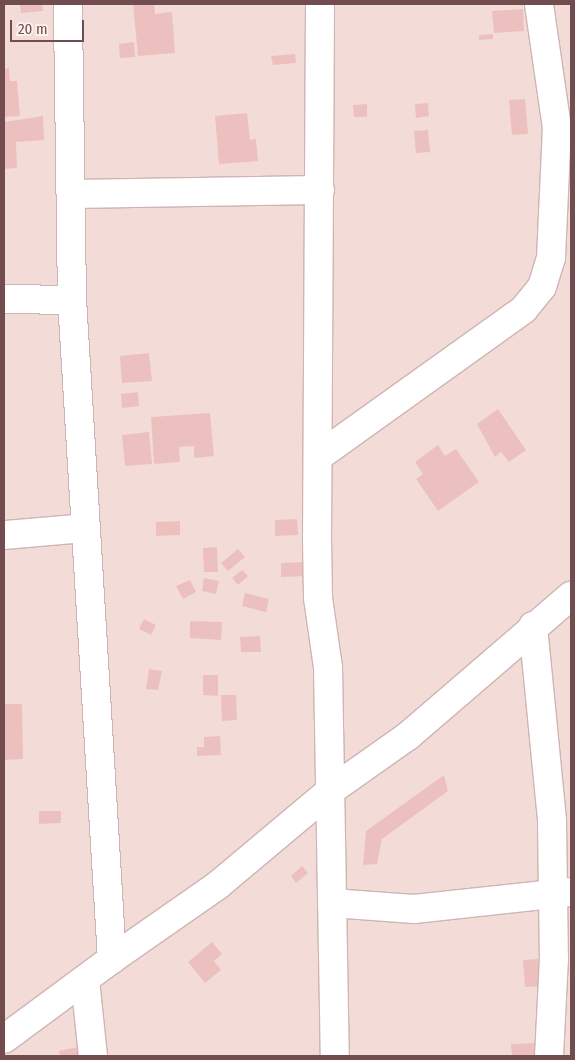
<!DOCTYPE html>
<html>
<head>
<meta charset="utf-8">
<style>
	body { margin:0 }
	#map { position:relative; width:575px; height:1060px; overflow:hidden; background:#faeae6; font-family:"Fira Sans Condensed",sans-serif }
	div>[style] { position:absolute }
	.residential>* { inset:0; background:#f3dcd8 }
	.building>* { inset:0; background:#edc0c0 }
	.roads { filter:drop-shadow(1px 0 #cfb4b3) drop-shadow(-1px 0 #cfb4b3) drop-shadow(0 1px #cfb4b3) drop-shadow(0 -1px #cfb4b3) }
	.minor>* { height:28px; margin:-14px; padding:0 14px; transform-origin:14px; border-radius:14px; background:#fff }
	span { translate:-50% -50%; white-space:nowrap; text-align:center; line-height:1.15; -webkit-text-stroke:5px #fdefec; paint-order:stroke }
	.frame { position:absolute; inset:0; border:5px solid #714d4f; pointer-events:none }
	.scale { position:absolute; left:10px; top:20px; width:74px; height:22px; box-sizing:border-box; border:2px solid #714d4f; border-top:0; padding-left:6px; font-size:15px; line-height:18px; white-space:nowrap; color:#714d4f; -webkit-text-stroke:4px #fdefec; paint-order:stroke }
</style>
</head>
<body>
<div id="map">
	<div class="residential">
		<div style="clip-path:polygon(4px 4px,571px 4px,571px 1056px,4px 1056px)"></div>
	</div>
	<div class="building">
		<div style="clip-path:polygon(20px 4px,42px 4px,43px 11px,21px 13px)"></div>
		<div style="clip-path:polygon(133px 4px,154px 4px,155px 14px,172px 12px,175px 53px,138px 56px)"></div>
		<div style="clip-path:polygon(523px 9px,524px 31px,494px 33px,492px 11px)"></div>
		<div style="clip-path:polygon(493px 34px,493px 39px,479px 40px,479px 35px)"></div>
		<div style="clip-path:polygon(134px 42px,135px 57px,120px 58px,119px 44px)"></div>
		<div style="clip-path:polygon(295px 54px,296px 63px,273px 65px,271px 56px)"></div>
		<div style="clip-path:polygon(9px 68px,10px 81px,17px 81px,20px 116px,4px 117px,4px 69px)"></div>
		<div style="clip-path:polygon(525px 99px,528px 134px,512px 135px,509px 100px)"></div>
		<div style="clip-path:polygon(428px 103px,429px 116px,416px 118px,415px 104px)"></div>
		<div style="clip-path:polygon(367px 104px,367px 117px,354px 117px,353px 105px)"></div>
		<div style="clip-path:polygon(247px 113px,250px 140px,256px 139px,258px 161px,219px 164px,215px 116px)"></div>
		<div style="clip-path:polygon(43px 116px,44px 140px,16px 142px,17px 168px,4px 169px,4px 122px)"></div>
		<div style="clip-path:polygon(428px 130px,430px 152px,416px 153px,414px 131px)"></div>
		<div style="clip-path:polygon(149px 353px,152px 381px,122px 383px,120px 356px)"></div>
		<div style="clip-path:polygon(138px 392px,139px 406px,122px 408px,121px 394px)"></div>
		<div style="clip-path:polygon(498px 409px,526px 450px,509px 462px,501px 452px,495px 457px,477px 424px)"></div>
		<div style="clip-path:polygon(210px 413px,214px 456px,194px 458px,194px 446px,179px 447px,180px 462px,154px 464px,151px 417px)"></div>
		<div style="clip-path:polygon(149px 432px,152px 464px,125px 466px,122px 435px)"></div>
		<div style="clip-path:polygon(438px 445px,445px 456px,456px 449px,479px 482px,438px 511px,416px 479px,423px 474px,415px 462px)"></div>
		<div style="clip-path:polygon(297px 519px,298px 535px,275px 536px,275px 520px)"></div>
		<div style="clip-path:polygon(180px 521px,180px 535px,156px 536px,156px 522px)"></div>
		<div style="clip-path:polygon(217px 547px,218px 572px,204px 572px,203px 548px)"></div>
		<div style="clip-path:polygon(238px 549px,245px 557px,228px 571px,221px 563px)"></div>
		<div style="clip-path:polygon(306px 562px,307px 576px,281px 577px,281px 563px)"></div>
		<div style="clip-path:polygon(242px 570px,248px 576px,238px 585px,232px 578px)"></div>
		<div style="clip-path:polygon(204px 578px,219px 581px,216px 594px,202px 591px)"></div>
		<div style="clip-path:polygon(190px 580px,196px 592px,183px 599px,176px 586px)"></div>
		<div style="clip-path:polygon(245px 593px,269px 599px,266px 612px,242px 606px)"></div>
		<div style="clip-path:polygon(144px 619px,156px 625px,151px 635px,139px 629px)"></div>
		<div style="clip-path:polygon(190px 621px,222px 622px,221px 640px,190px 638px)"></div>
		<div style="clip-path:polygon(260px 636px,261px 652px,241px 652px,240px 637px)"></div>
		<div style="clip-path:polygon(149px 669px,162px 671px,158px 690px,146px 689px)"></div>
		<div style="clip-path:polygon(203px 675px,218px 675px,218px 696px,203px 695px)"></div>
		<div style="clip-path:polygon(221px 695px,236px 695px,237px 720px,222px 721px)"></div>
		<div style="clip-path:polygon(4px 704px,22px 704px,23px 759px,4px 760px)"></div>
		<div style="clip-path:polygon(220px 736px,221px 755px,197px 756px,197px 747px,204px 747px,204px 737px)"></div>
		<div style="clip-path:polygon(444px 775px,448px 791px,382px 839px,377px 864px,363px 865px,366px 831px)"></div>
		<div style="clip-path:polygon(39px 811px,61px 811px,61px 823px,39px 824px)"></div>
		<div style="clip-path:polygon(302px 866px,308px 873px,296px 883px,291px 876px)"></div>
		<div style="clip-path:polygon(212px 942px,222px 954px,214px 961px,221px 970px,205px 983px,188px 962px)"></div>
		<div style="clip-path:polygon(538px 959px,540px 986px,525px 987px,523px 960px)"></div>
		<div style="clip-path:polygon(540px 1043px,540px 1056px,512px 1056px,511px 1044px)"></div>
		<div style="clip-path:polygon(78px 1047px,80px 1056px,60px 1056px,59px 1051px)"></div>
	</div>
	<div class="roads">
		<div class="minor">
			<div style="left:320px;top:4px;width:535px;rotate:90.32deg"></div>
			<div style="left:317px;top:539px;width:59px;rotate:89deg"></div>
			<div style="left:318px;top:598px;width:70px;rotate:81.8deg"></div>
			<div style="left:328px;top:667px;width:389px;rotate:89deg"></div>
			<div style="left:71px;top:194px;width:249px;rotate:-0.9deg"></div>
			<div style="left:4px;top:299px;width:68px;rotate:0.8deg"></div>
			<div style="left:319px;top:456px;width:252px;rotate:-35.6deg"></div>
			<div style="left:524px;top:309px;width:28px;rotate:-51deg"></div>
			<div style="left:542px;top:287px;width:30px;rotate:-73deg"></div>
			<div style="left:551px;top:258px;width:130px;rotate:-87.4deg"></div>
			<div style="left:557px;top:128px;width:125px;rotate:-98.3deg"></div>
			<div style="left:4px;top:535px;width:81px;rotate:-4.9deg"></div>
			<div style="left:533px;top:626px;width:196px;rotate:84.4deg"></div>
			<div style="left:552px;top:821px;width:137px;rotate:89.2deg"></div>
			<div style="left:554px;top:958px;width:98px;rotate:92.9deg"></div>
			<div style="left:332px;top:903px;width:82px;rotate:4.2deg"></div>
			<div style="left:414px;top:909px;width:157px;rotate:-6.2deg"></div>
			<div style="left:112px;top:959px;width:129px;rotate:-34.9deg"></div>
			<div style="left:218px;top:885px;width:146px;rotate:-40deg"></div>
			<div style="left:330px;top:791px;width:95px;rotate:-35.2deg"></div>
			<div style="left:408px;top:736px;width:215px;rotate:-40.7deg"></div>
			<div style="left:85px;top:980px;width:76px;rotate:84deg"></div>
			<div style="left:4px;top:1039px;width:134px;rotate:-36.5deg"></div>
			<div style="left:112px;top:959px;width:660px;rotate:-93.47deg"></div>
			<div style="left:72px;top:300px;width:296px;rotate:-90.8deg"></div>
		</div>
	</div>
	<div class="frame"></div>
	<div class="scale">20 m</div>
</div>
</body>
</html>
